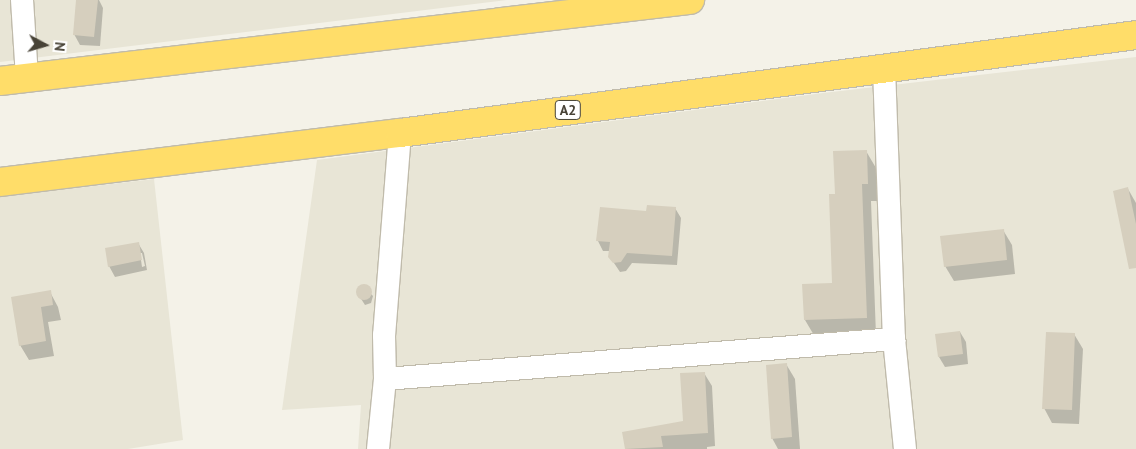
<!DOCTYPE html>
<html>
<head>
<meta charset="utf-8">
<style>
	body { margin:0 }
	#map { position:relative; width:1136px; height:449px; overflow:hidden; background:#f4f2e8; font-family:"PT Sans",sans-serif }
	div>[style] { position:absolute }
	.residential>* { inset:0; background:#e8e5d6 }
	.shadow>* { inset:0; background:#0003 }
	.building>* { inset:0; background:#d6cfbe }
	.round { border-radius:50% }
	.roads { filter:drop-shadow(1px 0 #c0bbab) drop-shadow(-1px 0 #c0bbab) drop-shadow(0 1px #c0bbab) drop-shadow(0 -1px #c0bbab) }
	.minor>* { height:22px; margin:-11px; padding:0 11px; transform-origin:11px; border-radius:11px; background:#fff }
	.highway>* { height:28px; margin:-14px; padding:0 14px; transform-origin:14px; border-radius:14px; background:#ffdd69 }
	span { translate:-50% -50%; white-space:nowrap; text-align:center; line-height:1.15; -webkit-text-stroke:4.5px #fff; paint-order:stroke }
	.shield-label span { padding:1px 4px; background:#fff; border:1px solid; border-radius:4px; -webkit-text-stroke-width:0 }
	.shield-label { font-size:14px; color:#484337; font-weight:700 }
	.north { position:absolute; left:20px; top:20px; width:50px; height:50px; -webkit-text-stroke:4px #fff; paint-order:stroke; rotate:96deg; font-size:14px; font-weight:700; line-height:20px; text-align:center; color:#484337 }
	.north::after { content:''; display:block; margin:auto; width:18px; height:22px; background:#484337; clip-path:polygon(50% 0,100% 100%,50% 72%,0 100%) }
</style>
</head>
<body>
<div id="map">
	<div class="residential">
		<div style="clip-path:polygon(0 0,507px 0,0 62px)"></div>
		<div style="clip-path:polygon(1136px 57px,1136px 449px,358px 449px,361px 405px,282px 410px,317px 160px,823px 93px)"></div>
		<div style="clip-path:polygon(154px 179px,183px 440px,128px 449px,0 449px,0 197px)"></div>
	</div>
	<div class="shadow">
		<div style="clip-path:polygon(77px 0,99px 0,103px 8px,100px 46px,80px 45px,74px 34px)"></div>
		<div style="clip-path:polygon(866px 151px,876px 168px,878px 201px,871px 201px,876px 335px,815px 337px,805px 320px,834px 284px,837px 195px)"></div>
		<div style="clip-path:polygon(1128px 189px,1136px 203px,1136px 261px)"></div>
		<div style="clip-path:polygon(675px 208px,681px 218px,677px 265px,632px 263px,626px 271px,620px 272px,610px 257px,610px 251px,603px 251px,598px 241px,648px 213px)"></div>
		<div style="clip-path:polygon(1003px 230px,1012px 245px,1015px 274px,954px 281px,945px 266px)"></div>
		<div style="clip-path:polygon(evenodd,138px 243px,144px 253px,147px 270px,115px 277px,109px 266px,138px 243px,140px 253px,142px 253px,145px 266px,142px 267px,140px 253px)"></div>
		<div style="clip-path:polygon(362px 285px,373px 296px,371px 303px,365px 305px,358px 294px)"></div>
		<div style="clip-path:polygon(50px 292px,58px 307px,61px 320px,48px 322px,54px 356px,29px 360px,20px 345px,13px 298px)"></div>
		<div style="clip-path:polygon(960px 332px,966px 342px,968px 364px,945px 367px,939px 357px)"></div>
		<div style="clip-path:polygon(1074px 334px,1083px 349px,1079px 424px,1052px 423px,1044px 408px)"></div>
		<div style="clip-path:polygon(786px 364px,795px 379px,800px 449px,778px 449px,772px 438px)"></div>
		<div style="clip-path:polygon(704px 373px,712px 386px,715px 446px,707px 447px,707px 449px,626px 449px,623px 433px,684px 422px)"></div>
	</div>
	<div class="building">
		<div style="clip-path:polygon(76px 0,98px 0,94px 37px,73px 35px)"></div>
		<div style="clip-path:polygon(867px 150px,868px 184px,862px 184px,867px 318px,804px 320px,802px 284px,832px 283px,829px 194px,835px 194px,833px 151px)"></div>
		<div style="clip-path:polygon(1128px 187px,1136px 224px,1136px 268px,1129px 269px,1113px 191px)"></div>
		<div style="clip-path:polygon(647px 205px,676px 207px,672px 256px,627px 253px,621px 262px,613px 263px,608px 257px,610px 242px,596px 241px,600px 207px,646px 211px)"></div>
		<div style="clip-path:polygon(1004px 229px,1007px 260px,944px 267px,940px 236px)"></div>
		<div style="clip-path:polygon(139px 242px,142px 260px,108px 267px,105px 248px)"></div>
		<div class="round" style="left:356px;top:284px;width:16px;height:16px"></div>
		<div style="clip-path:polygon(51px 290px,53px 305px,41px 307px,46px 341px,19px 346px,11px 297px)"></div>
		<div style="clip-path:polygon(960px 331px,963px 354px,938px 357px,935px 334px)"></div>
		<div style="clip-path:polygon(1046px 332px,1075px 333px,1072px 410px,1042px 409px)"></div>
		<div style="clip-path:polygon(787px 363px,792px 437px,771px 439px,766px 365px)"></div>
		<div style="clip-path:polygon(705px 372px,708px 433px,661px 436px,663px 447px,625px 449px,622px 432px,683px 421px,680px 373px)"></div>
	</div>
	<div class="roads">
		<div class="minor">
			<div style="left:22px;top:0;width:77px;rotate:86.3deg"></div>
			<div style="left:884px;top:68px;width:271px;rotate:87.9deg"></div>
			<div style="left:894px;top:339px;width:111px;rotate:84.3deg"></div>
			<div style="left:400px;top:133px;width:203px;rotate:94.5deg"></div>
			<div style="left:384px;top:335px;width:44px;rotate:88.7deg"></div>
			<div style="left:385px;top:379px;width:511px;rotate:-4.49deg"></div>
			<div style="left:378px;top:449px;width:70px;rotate:-84.3deg"></div>
		</div>
		<div class="highway">
			<div style="left:0;top:81px;width:695px;rotate:-6.7deg"></div>
			<div style="left:0;top:182px;width:403px;rotate:-7deg"></div>
			<div style="left:400px;top:133px;width:742px;rotate:-7.58deg"></div>
		</div>
	</div>
	<div class="shield-label">
		<span style="left:568px;top:110px">A2</span>
	</div>
	<div class="north">N</div>
</div>
</body>
</html>
